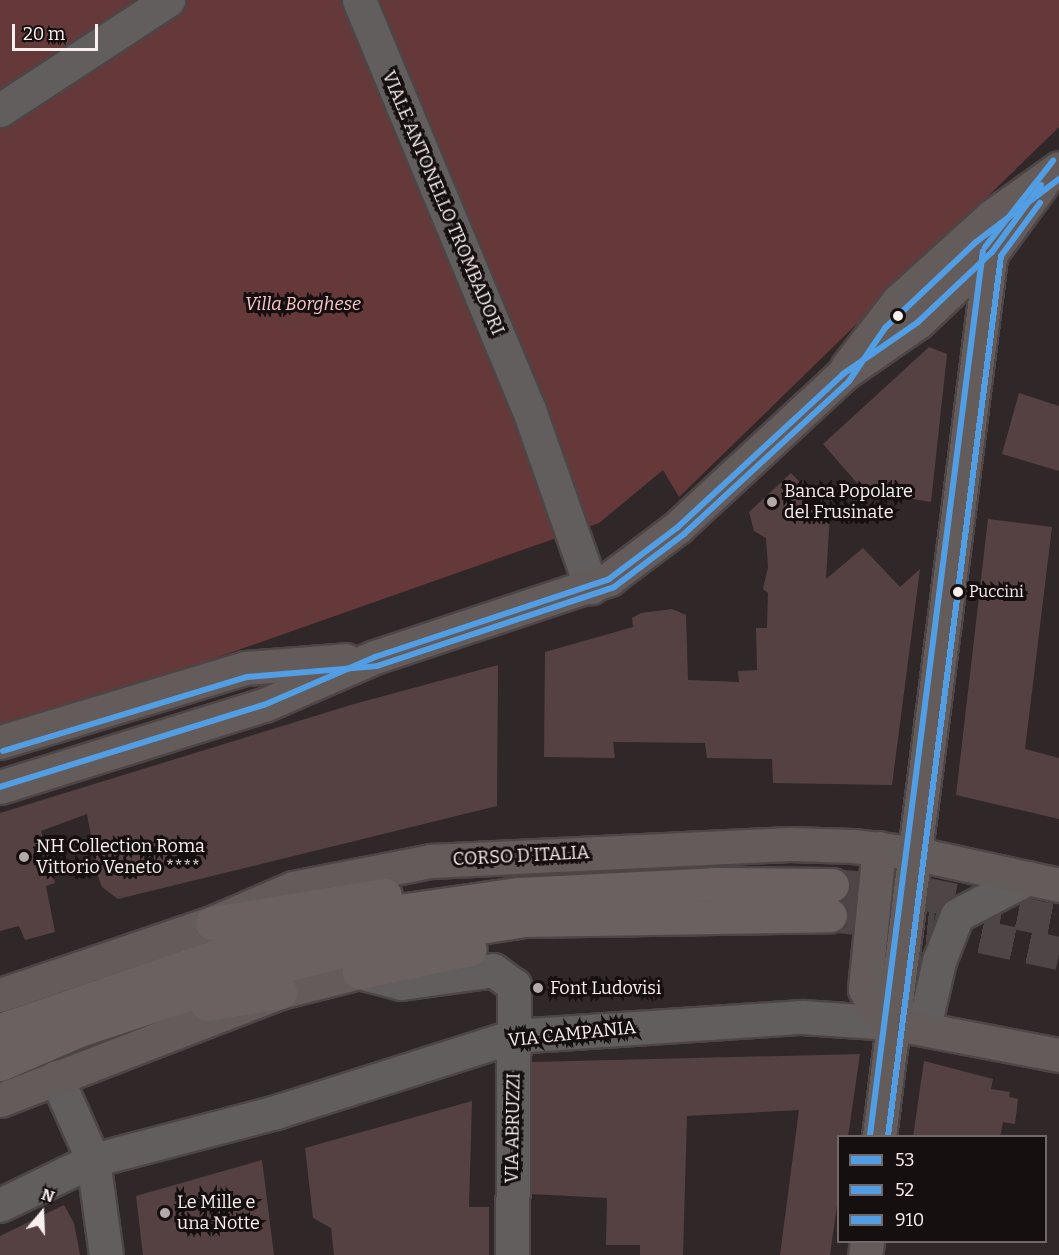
<!DOCTYPE html>
<html>
<head>
<meta charset="utf-8">
<style>
	body { margin:0 }
	#map { position:relative; width:1059px; height:1255px; overflow:hidden; background:#302828; font-family:Bitter,serif }
	div>[style] { position:absolute }
	.green>* { inset:0; background:#653839 }
	.building>* { inset:0; background:#554142 }
	.primary-tunnel>* { height:33px; margin-top:-16.5px; transform-origin:0; background:repeating-linear-gradient(90deg,#4e4646 0 33px,transparent 0 49px) }
	.roads { filter:drop-shadow(2px 0 #4d4546) drop-shadow(-2px 0 #4d4546) drop-shadow(0 2px #4d4546) drop-shadow(0 -2px #4d4546) }
	.street>* { height:33px; margin:-16.5px; padding:0 16.5px; transform-origin:16.5px; border-radius:16.5px; background:#635e5e }
	.secondary>* { height:33px; margin:-16.5px; padding:0 16.5px; transform-origin:16.5px; border-radius:16.5px; background:#645b5b }
	.primary>* { height:33px; margin:-16.5px; padding:0 16.5px; transform-origin:16.5px; border-radius:16.5px; background:#6c6161 }
	.bus-1>* { height:6px; margin:-3px; padding:0 3px; transform-origin:3px; border-radius:3px; background:#529ee5 }
	.bus-2>* { height:6px; margin:-3px; padding:0 3px; transform-origin:3px; border-radius:3px; background:#529ee5 }
	.bus-3>* { height:6px; margin:-3px; padding:0 3px; transform-origin:3px; border-radius:3px; background:#529ee5 }
	.dots>* { width:16px; height:16px; translate:-50% -50%; box-sizing:border-box; border:3px solid #160f0f; border-radius:50% }
	span { translate:-50% -50%; white-space:nowrap; text-align:center; line-height:1.15; -webkit-text-stroke:6px #160f0f; paint-order:stroke }
	.bus-label { font-size:16px; color:#f9efef }
	.left { translate:0 -50%; text-align:left }
	.street-label { font-size:18px; color:#f9efef }
	.park-label { font-size:18px; color:#fbc9c9; font-style:italic }
	.poi-label { font-size:18px; color:#f9efef }
	.legend { position:absolute; left:837px; top:1135px; width:210px; height:108px; box-sizing:border-box; background:#160f0f; border:2px solid #716969; margin:0; padding:8px 10px; list-style:none; font-size:18px; color:#f9efef }
	.legend li { display:flex; align-items:center; gap:12px; height:30px }
	.legend b { width:30px; border:2px solid #716969 }
	.north { position:absolute; left:12px; top:1183px; width:60px; height:60px; -webkit-text-stroke:4px #160f0f; paint-order:stroke; rotate:19deg; font-size:16px; font-weight:700; line-height:24px; text-align:center; color:#f9efef }
	.north::after { content:''; display:block; margin:auto; width:21px; height:27px; background:#f9efef; clip-path:polygon(50% 0,100% 100%,50% 72%,0 100%) }
	.scale { position:absolute; left:12px; top:24px; width:86px; height:27px; box-sizing:border-box; border:3px solid #f9efef; border-top:0; padding-left:8px; font-size:18px; line-height:21px; white-space:nowrap; color:#f9efef; -webkit-text-stroke:4px #160f0f; paint-order:stroke }
</style>
</head>
<body>
<div id="map">
	<div class="green">
		<div style="clip-path:polygon(0 0,1059px 0,1059px 127px,679px 497px,663px 470px,599px 523px,0 734px)"></div>
	</div>
	<div class="building">
		<div style="clip-path:polygon(929px 347px,947px 354px,931px 502px,876px 493px,856px 482px,823px 444px)"></div>
		<div style="clip-path:polygon(1019px 393px,1059px 406px,1059px 471px,1002px 454px)"></div>
		<div style="clip-path:polygon(791px 473px,830px 513px,826px 579px,863px 548px,900px 587px,920px 569px,892px 785px,773px 783px,772px 759px,707px 758px,705px 743px,613px 742px,615px 758px,544px 757px,545px 652px,633px 627px,632px 618px,641px 613px,672px 609px,686px 615px,688px 680px,739px 682px,738px 671px,757px 670px,756px 628px,767px 628px,768px 593px,763px 589px,768px 567px,766px 538px,754px 531px,749px 512px)"></div>
		<div style="clip-path:polygon(988px 519px,1052px 527px,1025px 749px,1059px 758px,1059px 819px,956px 795px)"></div>
		<div style="clip-path:polygon(498px 665px,497px 806px,118px 899px,102px 887px,98px 876px,87px 814px,41px 831px,55px 883px,46px 886px,55px 932px,25px 940px,19px 926px,0 931px,0 813px,354px 704px)"></div>
		<div style="clip-path:polygon(860px 1054px,848px 1137px,838px 1137px,838px 1198px,830px 1255px,780px 1255px,799px 1110px,687px 1116px,683px 1255px,640px 1255px,640px 1245px,606px 1245px,607px 1198px,531px 1194px,532px 1062px)"></div>
		<div style="clip-path:polygon(924px 1061px,993px 1079px,991px 1089px,1010px 1092px,1009px 1097px,1018px 1099px,1015px 1124px,1003px 1122px,1000px 1137px,913px 1137px)"></div>
		<div style="clip-path:polygon(472px 1101px,469px 1207px,489px 1207px,489px 1255px,334px 1255px,331px 1228px,313px 1218px,305px 1148px)"></div>
		<div style="clip-path:polygon(262px 1160px,274px 1255px,143px 1255px,136px 1196px)"></div>
		<div style="clip-path:polygon(64px 1205px,74px 1223px,80px 1255px,0 1255px,0 1236px)"></div>
	</div>
	<div class="primary-tunnel">
		<div style="left:832px;top:885px;width:90px;rotate:5.1deg"></div>
		<div style="left:922px;top:893px;width:140px;rotate:11.6deg"></div>
		<div style="left:830px;top:915px;width:104px;rotate:6.1deg"></div>
		<div style="left:933px;top:926px;width:129px;rotate:12.1deg"></div>
	</div>
	<div class="roads">
		<div class="street">
			<div style="left:359px;top:0;width:441px;rotate:67.5deg"></div>
			<div style="left:528px;top:407px;width:191px;rotate:70.7deg"></div>
			<div style="left:0;top:110px;width:201px;rotate:-33.2deg"></div>
			<div style="left:359px;top:972px;width:43px;rotate:14.7deg"></div>
			<div style="left:401px;top:983px;width:93px;rotate:-8deg"></div>
			<div style="left:493px;top:970px;width:26px;rotate:36deg"></div>
			<div style="left:514px;top:985px;width:270px;rotate:90.4deg"></div>
			<div style="left:924px;top:1027px;width:68px;rotate:-77.2deg"></div>
			<div style="left:939px;top:961px;width:49px;rotate:-68.6deg"></div>
			<div style="left:957px;top:915px;width:80px;rotate:-27.5deg"></div>
			<div style="left:56px;top:1077px;width:91px;rotate:66deg"></div>
			<div style="left:93px;top:1160px;width:96px;rotate:82.2deg"></div>
			<div style="left:0;top:1205px;width:103px;rotate:-25.8deg"></div>
			<div style="left:93px;top:1160px;width:189px;rotate:-14.7deg"></div>
			<div style="left:276px;top:1112px;width:250px;rotate:-17.7deg"></div>
			<div style="left:514px;top:1036px;width:289px;rotate:-3.8deg"></div>
			<div style="left:802px;top:1017px;width:89px;rotate:3.9deg"></div>
		</div>
		<div class="secondary">
			<div style="left:847px;top:367px;width:83px;rotate:-52.3deg"></div>
			<div style="left:898px;top:301px;width:127px;rotate:-42.1deg"></div>
			<div style="left:992px;top:216px;width:82px;rotate:-35.6deg"></div>
			<div style="left:0;top:742px;width:256px;rotate:-16.8deg"></div>
			<div style="left:245px;top:668px;width:101px;rotate:-4.5deg"></div>
			<div style="left:0;top:787px;width:276px;rotate:-17.3deg"></div>
			<div style="left:264px;top:705px;width:121px;rotate:-23.4deg"></div>
			<div style="left:375px;top:657px;width:247px;rotate:-18.4deg"></div>
			<div style="left:609px;top:579px;width:86px;rotate:-37deg"></div>
			<div style="left:678px;top:527px;width:225px;rotate:-42.8deg"></div>
			<div style="left:843px;top:374px;width:91px;rotate:-34.7deg"></div>
			<div style="left:918px;top:322px;width:102px;rotate:-43.4deg"></div>
			<div style="left:992px;top:252px;width:83px;rotate:-53.8deg"></div>
			<div style="left:879px;top:848px;width:142px;rotate:95.7deg"></div>
			<div style="left:865px;top:989px;width:23px;rotate:61deg"></div>
			<div style="left:876px;top:1009px;width:21px;rotate:43deg"></div>
			<div style="left:0;top:995px;width:224px;rotate:-18.8deg"></div>
			<div style="left:212px;top:923px;width:88px;rotate:-23.4deg"></div>
			<div style="left:293px;top:888px;width:141px;rotate:-11.1deg"></div>
			<div style="left:431px;top:861px;width:359px;rotate:-2.7deg"></div>
			<div style="left:790px;top:844px;width:63px;rotate:1.8deg"></div>
			<div style="left:853px;top:846px;width:59px;rotate:6.8deg"></div>
			<div style="left:912px;top:853px;width:150px;rotate:12.3deg"></div>
			<div style="left:891px;top:1023px;width:171px;rotate:10.8deg"></div>
			<div style="left:0;top:1100px;width:300px;rotate:-21.1deg"></div>
			<div style="left:280px;top:992px;width:81px;rotate:-14.2deg"></div>
			<div style="left:879px;top:1136px;width:900px;rotate:-82.79deg"></div>
			<div style="left:865px;top:1255px;width:13px;rotate:-81deg"></div>
		</div>
		<div class="primary">
			<div style="left:212px;top:923px;width:175px;rotate:-9.2deg"></div>
			<div style="left:359px;top:972px;width:113px;rotate:-11.7deg"></div>
			<div style="left:207px;top:1004px;width:74px;rotate:-9.3deg"></div>
			<div style="left:0;top:1030px;width:238px;rotate:-18.9deg"></div>
			<div style="left:225px;top:953px;width:179px;rotate:-13.6deg"></div>
			<div style="left:399px;top:911px;width:121px;rotate:-8.1deg"></div>
			<div style="left:519px;top:894px;width:195px;rotate:-2.9deg"></div>
			<div style="left:714px;top:884px;width:118px;rotate:0.5deg"></div>
			<div style="left:0;top:1064px;width:86px;rotate:-23.3deg"></div>
			<div style="left:79px;top:1030px;width:167px;rotate:-18.5deg"></div>
			<div style="left:237px;top:977px;width:133px;rotate:-13.9deg"></div>
			<div style="left:366px;top:945px;width:159px;rotate:-9deg"></div>
			<div style="left:523px;top:920px;width:307px;rotate:-0.9deg"></div>
		</div>
	</div>
	<div class="bus-1">
		<div style="left:0;top:787px;width:276px;rotate:-17.3deg"></div>
		<div style="left:264px;top:705px;width:121px;rotate:-23.4deg"></div>
		<div style="left:375px;top:657px;width:247px;rotate:-18.4deg"></div>
		<div style="left:609px;top:579px;width:86px;rotate:-37deg"></div>
		<div style="left:678px;top:527px;width:225px;rotate:-42.8deg"></div>
		<div style="left:843px;top:374px;width:91px;rotate:-34.7deg"></div>
		<div style="left:918px;top:322px;width:102px;rotate:-43.4deg"></div>
		<div style="left:992px;top:252px;width:83px;rotate:-53.8deg"></div>
	</div>
	<div class="bus-2">
		<div style="left:3px;top:751px;width:255px;rotate:-16.9deg"></div>
		<div style="left:247px;top:677px;width:130px;rotate:-4.8deg"></div>
		<div style="left:377px;top:666px;width:250px;rotate:-18.4deg"></div>
		<div style="left:614px;top:587px;width:88px;rotate:-37.1deg"></div>
		<div style="left:684px;top:534px;width:225px;rotate:-42.8deg"></div>
		<div style="left:849px;top:381px;width:64px;rotate:-55.8deg"></div>
		<div style="left:885px;top:328px;width:125px;rotate:-43.4deg"></div>
		<div style="left:976px;top:242px;width:104px;rotate:-37.2deg"></div>
		<div style="left:888px;top:1136px;width:887px;rotate:-82.68deg"></div>
		<div style="left:1001px;top:256px;width:66px;rotate:-53.7deg"></div>
	</div>
	<div class="bus-3">
		<div style="left:985px;top:247px;width:110px;rotate:-51.7deg"></div>
		<div style="left:870px;top:1135px;width:891px;rotate:-82.72deg"></div>
	</div>
	<div class="dots">
		<div style="left:898px;top:316px;background:#f9efef"></div>
		<div style="left:772px;top:502px;background:#b3a9a9"></div>
		<div style="left:958px;top:592px;background:#f9efef"></div>
		<div style="left:24px;top:857px;background:#b3a9a9"></div>
		<div style="left:538px;top:988px;background:#b3a9a9"></div>
		<div style="left:165px;top:1213px;background:#b3a9a9"></div>
	</div>
	<div class="bus-label">
		<span class="left" style="left:969px;top:592px">Puccini</span>
	</div>
	<div class="street-label">
		<span style="left:443px;top:203px;rotate:67deg">VIALE ANTONELLO TROMBADORI</span>
		<span style="left:521px;top:856px;rotate:-3deg">CORSO D'ITALIA</span>
		<span style="left:572px;top:1034px;rotate:-6deg">VIA CAMPANIA</span>
		<span style="left:513px;top:1128px;rotate:-89deg">VIA ABRUZZI</span>
	</div>
	<div class="park-label">
		<span style="left:303px;top:304px">Villa Borghese</span>
	</div>
	<div class="poi-label">
		<span class="left" style="left:784px;top:502px">Banca Popolare<br>del Frusinate</span>
		<span class="left" style="left:36px;top:857px">NH Collection Roma<br>Vittorio Veneto ****</span>
		<span class="left" style="left:550px;top:988px">Font Ludovisi</span>
		<span class="left" style="left:177px;top:1213px">Le Mille e<br>una Notte</span>
	</div>
	<ul class="legend">
	<li><b style="height:8px;background:#529ee5"></b>53</li>
	<li><b style="height:8px;background:#529ee5"></b>52</li>
	<li><b style="height:8px;background:#529ee5"></b>910</li>
	</ul>
	<div class="north">N</div>
	<div class="scale">20 m</div>
</div>
</body>
</html>
